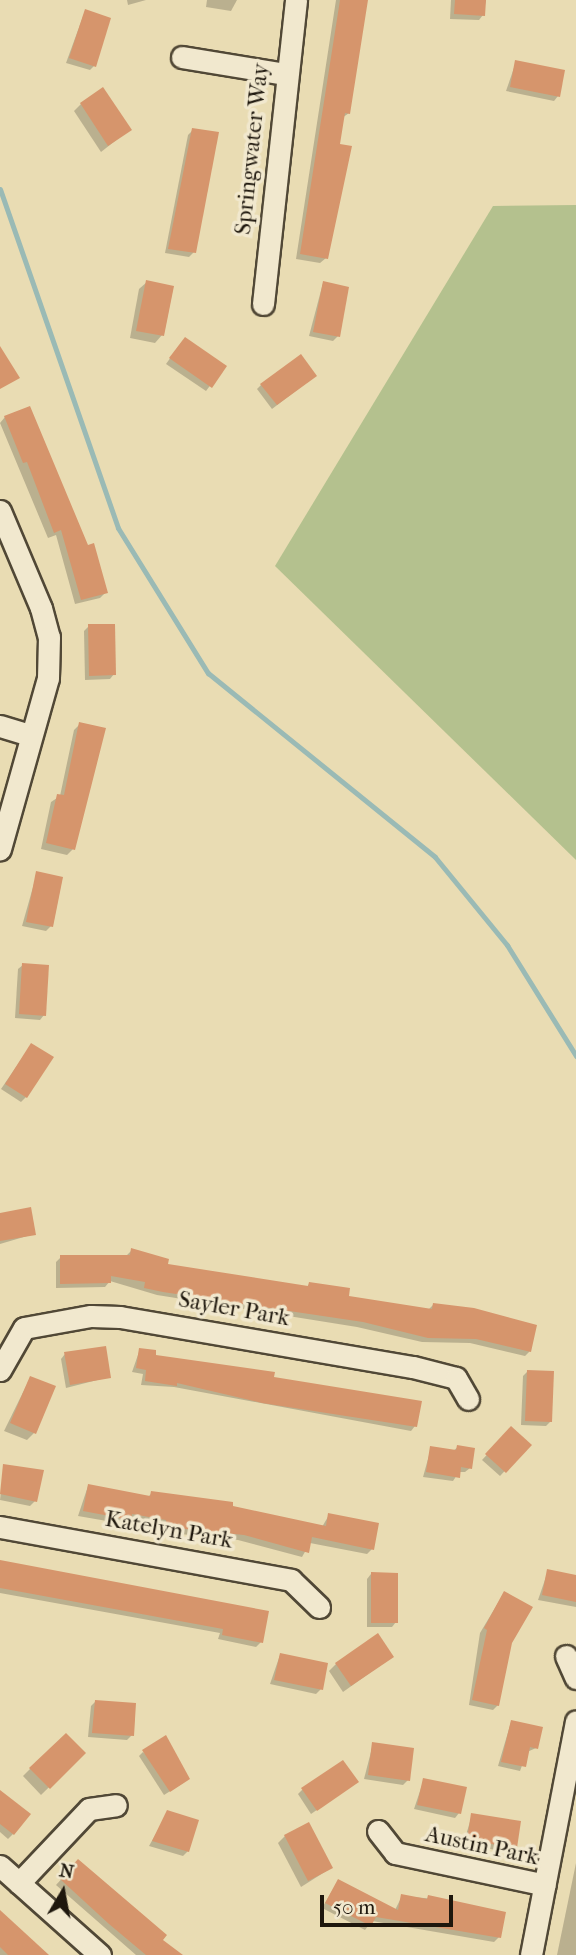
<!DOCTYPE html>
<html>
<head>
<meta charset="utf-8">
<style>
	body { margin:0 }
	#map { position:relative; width:576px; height:1955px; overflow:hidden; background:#e9dcb3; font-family:"IM FELL French Canon",serif }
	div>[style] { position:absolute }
	.green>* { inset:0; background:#b4c18e }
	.shadow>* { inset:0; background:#0003 }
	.stream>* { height:5px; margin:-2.5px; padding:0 2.5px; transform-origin:2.5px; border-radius:2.5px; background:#9abab5 }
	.building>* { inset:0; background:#d6956c }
	.roads { filter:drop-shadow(2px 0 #514836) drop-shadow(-2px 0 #514836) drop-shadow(0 2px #514836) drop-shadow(0 -2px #514836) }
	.minor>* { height:21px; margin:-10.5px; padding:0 10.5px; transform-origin:10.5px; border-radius:10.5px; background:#f1e8ce }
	span { translate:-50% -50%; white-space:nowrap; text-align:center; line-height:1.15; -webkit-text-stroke:7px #f1e8ce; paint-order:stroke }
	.street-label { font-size:23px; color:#1e170d }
	.north { position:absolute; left:28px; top:1857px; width:70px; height:70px; -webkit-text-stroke:5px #f1e8ce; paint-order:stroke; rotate:10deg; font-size:19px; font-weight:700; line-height:28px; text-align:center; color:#1e170d }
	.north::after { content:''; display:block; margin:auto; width:24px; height:32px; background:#1e170d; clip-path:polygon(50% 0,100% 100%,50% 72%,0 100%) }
	.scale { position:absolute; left:320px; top:1895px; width:133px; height:32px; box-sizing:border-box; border:4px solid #1e170d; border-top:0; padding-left:9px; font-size:21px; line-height:24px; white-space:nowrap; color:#1e170d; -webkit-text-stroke:5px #f1e8ce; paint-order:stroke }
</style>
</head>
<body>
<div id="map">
	<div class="green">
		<div style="clip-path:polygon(576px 205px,576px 860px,275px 566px,493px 206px)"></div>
	</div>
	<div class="shadow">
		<div style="clip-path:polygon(127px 0,146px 0,128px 5px)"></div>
		<div style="clip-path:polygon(207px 0,237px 0,231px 11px,206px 7px)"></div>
		<div style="clip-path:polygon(336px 0,366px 0,349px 113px,342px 118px,326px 258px,320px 263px,296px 259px)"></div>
		<div style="clip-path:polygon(451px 0,486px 0,483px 15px,479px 20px,450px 19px)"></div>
		<div style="clip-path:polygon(85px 11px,94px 66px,90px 70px,66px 63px)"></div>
		<div style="clip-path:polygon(516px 62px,558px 96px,554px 101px,506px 91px)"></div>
		<div style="clip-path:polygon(81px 104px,129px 130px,101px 152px,74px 111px)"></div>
		<div style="clip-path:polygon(193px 130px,194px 252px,189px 257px,165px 253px,188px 135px)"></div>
		<div style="clip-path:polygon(147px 282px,162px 335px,155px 343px,130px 338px,139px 289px)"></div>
		<div style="clip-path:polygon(323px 283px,338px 336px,333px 341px,309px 336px)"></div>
		<div style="clip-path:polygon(181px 343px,225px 366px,206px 391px,166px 364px)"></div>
		<div style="clip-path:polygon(310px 380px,272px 409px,257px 389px,261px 385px)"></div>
		<div style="clip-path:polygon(5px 417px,106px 592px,100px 598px,75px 604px,56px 535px,48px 538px,0 423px)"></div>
		<div style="clip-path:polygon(89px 626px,114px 674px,110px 679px,85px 680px,84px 631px)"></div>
		<div style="clip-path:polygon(80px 724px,73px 849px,67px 855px,41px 849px,51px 802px,60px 796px,74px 730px)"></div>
		<div style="clip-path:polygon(37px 873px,51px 926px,46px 931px,22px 926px)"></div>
		<div style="clip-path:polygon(23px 965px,44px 1015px,40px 1020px,15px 1018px,18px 969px)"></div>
		<div style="clip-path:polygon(31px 1045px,26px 1097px,21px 1102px,1px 1089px)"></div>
		<div style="clip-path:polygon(0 1215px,34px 1234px,0 1244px)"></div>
		<div style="clip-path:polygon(132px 1250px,166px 1265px,306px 1288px,310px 1283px,347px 1297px,428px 1310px,434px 1304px,530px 1351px,525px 1356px,470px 1343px,422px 1342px,357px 1327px,157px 1295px,110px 1281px,105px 1287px,56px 1288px,56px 1262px,61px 1257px,127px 1255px)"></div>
		<div style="clip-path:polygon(140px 1349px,154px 1357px,272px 1379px,415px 1426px,411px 1431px,174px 1387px,141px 1385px,143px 1374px,132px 1372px)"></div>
		<div style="clip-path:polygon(65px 1354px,109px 1377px,66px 1388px,61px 1359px)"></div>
		<div style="clip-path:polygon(527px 1372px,551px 1421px,546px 1426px,521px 1425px,523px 1376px)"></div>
		<div style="clip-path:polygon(30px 1378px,34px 1433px,27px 1440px,4px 1431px)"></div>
		<div style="clip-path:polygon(511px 1429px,529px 1445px,500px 1476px,482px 1460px)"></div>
		<div style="clip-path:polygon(458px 1447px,470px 1468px,465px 1472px,459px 1472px,453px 1481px,423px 1477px,431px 1448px,453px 1451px)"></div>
		<div style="clip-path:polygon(4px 1466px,35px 1501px,30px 1506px,0 1500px)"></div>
		<div style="clip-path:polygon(88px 1486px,148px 1497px,152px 1493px,322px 1527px,329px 1515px,372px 1549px,367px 1554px,310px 1543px,302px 1557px,238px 1540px,161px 1532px,162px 1525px,129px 1519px,124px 1524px,78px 1516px)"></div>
		<div style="clip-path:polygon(0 1562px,267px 1612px,261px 1642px,256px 1647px,218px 1639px,220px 1633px,0 1593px)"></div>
		<div style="clip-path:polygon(548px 1571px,576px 1577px,576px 1607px,538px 1600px)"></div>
		<div style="clip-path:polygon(371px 1574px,396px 1622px,392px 1627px,367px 1627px,367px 1579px)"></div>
		<div style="clip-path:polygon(504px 1593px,498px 1705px,493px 1710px,469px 1705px,480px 1633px)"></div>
		<div style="clip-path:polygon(280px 1655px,321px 1689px,316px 1694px,270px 1684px)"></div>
		<div style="clip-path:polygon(392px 1657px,343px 1692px,329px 1671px,336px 1664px)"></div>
		<div style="clip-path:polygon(95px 1702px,132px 1735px,127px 1740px,88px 1737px,91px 1706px)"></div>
		<div style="clip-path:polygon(511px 1722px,536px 1748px,527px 1752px,520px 1771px,498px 1766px)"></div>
		<div style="clip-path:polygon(373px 1744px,408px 1780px,403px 1785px,364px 1779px)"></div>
		<div style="clip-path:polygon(143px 1752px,183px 1783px,164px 1795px,139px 1756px)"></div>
		<div style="clip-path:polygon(84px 1753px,41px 1795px,23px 1776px,30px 1769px)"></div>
		<div style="clip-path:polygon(424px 1779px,459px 1813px,455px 1818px,414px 1809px)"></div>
		<div style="clip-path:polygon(357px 1782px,311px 1814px,298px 1794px,302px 1790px)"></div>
		<div style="clip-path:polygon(0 1792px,13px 1834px,8px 1839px,0 1832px)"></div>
		<div style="clip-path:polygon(168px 1812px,188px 1851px,183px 1856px,149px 1846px)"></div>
		<div style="clip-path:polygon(472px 1815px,515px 1848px,510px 1852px,463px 1845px)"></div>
		<div style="clip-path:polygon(285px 1836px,331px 1868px,301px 1887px,278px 1843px)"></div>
		<div style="clip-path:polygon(78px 1861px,160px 1940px,180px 1955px,136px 1955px,56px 1885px)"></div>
		<div style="clip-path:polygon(576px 1863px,576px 1955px,557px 1955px)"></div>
		<div style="clip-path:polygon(338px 1881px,395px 1910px,402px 1896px,446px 1900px,499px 1937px,494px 1942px,372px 1921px,365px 1930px,322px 1908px)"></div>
		<div style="clip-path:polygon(0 1912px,47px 1955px,0 1955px)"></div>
	</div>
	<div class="stream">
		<div style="left:0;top:189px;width:359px;rotate:70.8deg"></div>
		<div style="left:118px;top:528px;width:171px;rotate:58.2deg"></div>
		<div style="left:208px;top:673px;width:292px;rotate:39deg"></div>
		<div style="left:435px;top:857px;width:114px;rotate:50.7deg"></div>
		<div style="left:507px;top:945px;width:131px;rotate:58.1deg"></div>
	</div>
	<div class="building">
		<div style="clip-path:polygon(340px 0,368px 0,350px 114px,345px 113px,340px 144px,352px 146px,328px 259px,300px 254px)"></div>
		<div style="clip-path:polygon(455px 0,486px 0,485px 16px,454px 14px)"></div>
		<div style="clip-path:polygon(85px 9px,111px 18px,96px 67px,69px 58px)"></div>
		<div style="clip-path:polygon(515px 60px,565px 70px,560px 97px,510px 87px)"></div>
		<div style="clip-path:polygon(103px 87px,132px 130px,108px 146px,80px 103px)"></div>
		<div style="clip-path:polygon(192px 128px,219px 132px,196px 253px,168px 249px)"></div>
		<div style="clip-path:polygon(146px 280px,174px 286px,164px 336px,136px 331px)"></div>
		<div style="clip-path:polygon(323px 281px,349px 287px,340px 337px,313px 332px)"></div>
		<div style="clip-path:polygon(185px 337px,227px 366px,212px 388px,169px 358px)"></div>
		<div style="clip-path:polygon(0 346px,20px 378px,0 389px)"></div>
		<div style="clip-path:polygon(301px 354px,317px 376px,277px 405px,260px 384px)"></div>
		<div style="clip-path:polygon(30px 406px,88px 545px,94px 543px,108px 593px,81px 600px,61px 530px,54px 533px,27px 462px,23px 463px,4px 416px)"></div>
		<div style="clip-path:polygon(88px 624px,115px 624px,116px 675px,89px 676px)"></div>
		<div style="clip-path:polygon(79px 722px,106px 728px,75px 850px,46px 843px,57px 794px,64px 795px)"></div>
		<div style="clip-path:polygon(36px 871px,63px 877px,53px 927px,26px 922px)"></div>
		<div style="clip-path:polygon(22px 963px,49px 965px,46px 1016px,19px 1014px)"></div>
		<div style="clip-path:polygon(31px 1043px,54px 1057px,27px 1098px,5px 1084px)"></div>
		<div style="clip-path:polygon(31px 1207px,36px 1235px,0 1241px,0 1213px)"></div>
		<div style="clip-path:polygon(131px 1248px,169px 1259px,168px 1264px,308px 1286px,309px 1282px,350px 1288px,349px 1296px,432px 1309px,433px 1303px,474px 1308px,537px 1325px,531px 1352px,476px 1339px,428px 1338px,363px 1322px,163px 1292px,144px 1288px,145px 1282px,111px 1276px,111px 1283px,60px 1284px,60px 1255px,130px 1255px)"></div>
		<div style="clip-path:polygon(106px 1346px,111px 1378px,70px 1385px,64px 1352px)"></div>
		<div style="clip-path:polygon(139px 1348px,156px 1350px,156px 1355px,275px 1372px,274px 1377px,422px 1401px,417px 1427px,262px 1403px,177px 1383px,177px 1386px,145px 1381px,146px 1370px,136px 1368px)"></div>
		<div style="clip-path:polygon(527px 1370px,554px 1371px,552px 1422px,525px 1421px)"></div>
		<div style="clip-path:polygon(30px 1376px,56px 1386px,36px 1434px,10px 1423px)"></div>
		<div style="clip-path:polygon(511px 1426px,532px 1445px,506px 1473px,485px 1454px)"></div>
		<div style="clip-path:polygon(457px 1445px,475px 1448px,472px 1469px,461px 1467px,460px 1478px,426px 1472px,430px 1446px,456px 1450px)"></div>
		<div style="clip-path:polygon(3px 1464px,44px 1470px,37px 1502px,0 1494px)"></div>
		<div style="clip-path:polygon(88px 1484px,150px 1496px,151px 1491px,233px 1502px,233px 1506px,326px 1526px,328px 1513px,379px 1523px,374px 1550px,312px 1537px,309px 1553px,244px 1535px,165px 1527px,166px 1520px,132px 1514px,131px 1520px,83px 1511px)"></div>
		<div style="clip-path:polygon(0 1560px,269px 1611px,263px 1643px,222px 1635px,223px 1629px,0 1588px)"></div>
		<div style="clip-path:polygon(547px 1569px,576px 1575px,576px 1602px,542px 1595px)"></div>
		<div style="clip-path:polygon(371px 1572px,398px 1573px,398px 1623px,371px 1623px)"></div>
		<div style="clip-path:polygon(504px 1591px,533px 1607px,512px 1643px,499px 1706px,472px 1700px,487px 1630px,484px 1628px)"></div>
		<div style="clip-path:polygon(378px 1633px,394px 1657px,351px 1686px,335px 1663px)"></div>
		<div style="clip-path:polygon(280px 1653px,328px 1663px,323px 1690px,274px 1680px)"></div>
		<div style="clip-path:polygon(95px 1700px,136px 1703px,134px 1736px,92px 1733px)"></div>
		<div style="clip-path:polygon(511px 1720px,543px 1727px,538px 1749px,530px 1747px,526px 1767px,501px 1762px)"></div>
		<div style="clip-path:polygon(66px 1733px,86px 1753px,50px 1789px,29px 1768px)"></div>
		<div style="clip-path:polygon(166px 1735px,190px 1779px,170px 1792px,142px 1750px)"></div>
		<div style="clip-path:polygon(372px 1742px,414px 1748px,410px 1781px,368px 1775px)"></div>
		<div style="clip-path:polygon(343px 1760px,359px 1782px,317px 1811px,301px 1788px)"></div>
		<div style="clip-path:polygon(423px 1778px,467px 1787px,461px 1814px,417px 1805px)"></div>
		<div style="clip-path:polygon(0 1790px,31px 1814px,14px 1835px,0 1824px)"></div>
		<div style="clip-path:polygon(167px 1810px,199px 1820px,189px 1852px,152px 1841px)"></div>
		<div style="clip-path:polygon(471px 1813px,521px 1821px,517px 1848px,467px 1840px)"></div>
		<div style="clip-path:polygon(309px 1822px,333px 1868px,308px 1881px,284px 1835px)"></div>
		<div style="clip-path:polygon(78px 1859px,167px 1935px,163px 1940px,183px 1955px,146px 1955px,109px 1924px,60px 1879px)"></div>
		<div style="clip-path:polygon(338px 1879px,398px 1910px,401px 1894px,427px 1899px,428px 1895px,506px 1912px,501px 1938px,376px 1917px,371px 1926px,325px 1903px)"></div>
		<div style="clip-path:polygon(0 1910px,49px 1955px,8px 1955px,0 1947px)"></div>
	</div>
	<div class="roads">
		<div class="minor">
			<div style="left:182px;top:57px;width:104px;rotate:9.4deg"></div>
			<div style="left:263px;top:304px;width:306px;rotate:-83.8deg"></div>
			<div style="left:0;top:511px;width:105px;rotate:67.1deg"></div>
			<div style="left:41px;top:608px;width:30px;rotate:75deg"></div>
			<div style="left:49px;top:637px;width:41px;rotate:91.4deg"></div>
			<div style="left:48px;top:678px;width:178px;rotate:105.7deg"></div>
			<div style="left:0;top:726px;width:31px;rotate:17deg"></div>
			<div style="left:0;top:1370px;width:48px;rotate:-60.3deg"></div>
			<div style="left:24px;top:1328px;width:68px;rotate:-10.2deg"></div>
			<div style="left:91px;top:1316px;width:29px;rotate:2deg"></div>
			<div style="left:120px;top:1317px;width:297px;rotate:9.7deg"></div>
			<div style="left:413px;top:1367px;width:44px;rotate:14.3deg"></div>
			<div style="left:456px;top:1378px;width:24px;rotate:60deg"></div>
			<div style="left:0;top:1527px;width:296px;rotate:10.3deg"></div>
			<div style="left:291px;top:1580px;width:39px;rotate:44deg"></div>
			<div style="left:566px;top:1656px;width:24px;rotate:66deg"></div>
			<div style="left:378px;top:1831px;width:28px;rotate:52deg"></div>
			<div style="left:395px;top:1853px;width:153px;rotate:12deg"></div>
			<div style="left:0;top:1866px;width:134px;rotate:41.7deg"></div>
			<div style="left:19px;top:1883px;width:102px;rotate:-46.6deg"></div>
			<div style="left:89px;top:1809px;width:27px;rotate:-8deg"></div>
			<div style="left:531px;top:1955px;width:238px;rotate:-79.1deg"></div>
		</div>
	</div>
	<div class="street-label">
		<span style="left:252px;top:149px;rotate:-84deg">Springwater Way</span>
		<span style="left:234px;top:1309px;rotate:10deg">Sayler Park</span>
		<span style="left:169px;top:1530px;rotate:10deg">Katelyn Park</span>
		<span style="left:482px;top:1846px;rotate:12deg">Austin Park</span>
	</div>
	<div class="north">N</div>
	<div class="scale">50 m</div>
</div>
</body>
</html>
